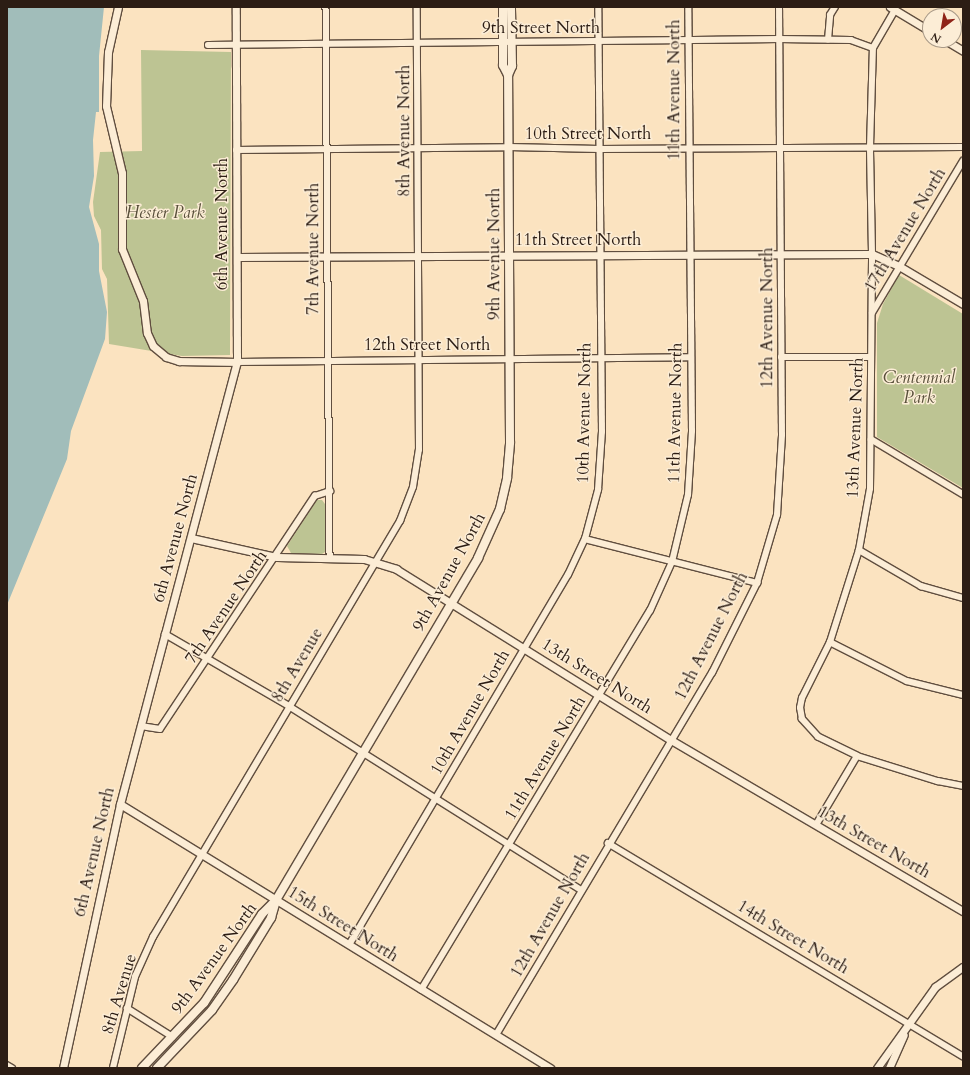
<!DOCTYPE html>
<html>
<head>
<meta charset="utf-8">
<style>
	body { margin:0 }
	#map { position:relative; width:970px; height:1075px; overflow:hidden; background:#fbe3c0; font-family:Cardo,serif }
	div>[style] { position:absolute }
	.green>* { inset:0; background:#bdc493 }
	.water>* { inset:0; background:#a1bdba }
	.roads { filter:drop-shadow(1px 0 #604e3f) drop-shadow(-1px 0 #604e3f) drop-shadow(0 1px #604e3f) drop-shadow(0 -1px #604e3f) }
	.minor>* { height:5.5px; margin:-2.75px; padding:0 2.75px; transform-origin:2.75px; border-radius:2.75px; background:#fcedd6 }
	.tertiary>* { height:7px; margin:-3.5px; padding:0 3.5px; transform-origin:3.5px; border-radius:3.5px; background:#fcedd6 }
	.secondary>* { height:8px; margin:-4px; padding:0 4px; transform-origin:4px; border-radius:4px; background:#fcedd6 }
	span { translate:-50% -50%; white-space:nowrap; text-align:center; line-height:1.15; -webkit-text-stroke:3px #fcedd6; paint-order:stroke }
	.street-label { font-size:17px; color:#2c1d14 }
	.park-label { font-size:17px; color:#584f3a; font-style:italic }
	.frame { position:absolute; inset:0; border:8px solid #2c1d14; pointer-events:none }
	.north { position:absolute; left:922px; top:8px; width:40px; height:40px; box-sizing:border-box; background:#fcedd6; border:1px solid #a99a88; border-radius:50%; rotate:211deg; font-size:11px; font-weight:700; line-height:16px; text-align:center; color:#2c1d14 }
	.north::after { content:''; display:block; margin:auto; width:14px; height:18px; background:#8f2418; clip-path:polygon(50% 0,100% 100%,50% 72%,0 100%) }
</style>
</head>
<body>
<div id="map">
	<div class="green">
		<div style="clip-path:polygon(141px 50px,231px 52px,230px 355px,182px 356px,109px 344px,107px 279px,102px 269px,101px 230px,94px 216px,93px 202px,100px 152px,142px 151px)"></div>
		<div style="clip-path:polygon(899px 275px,963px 314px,963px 488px,877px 437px,877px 323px,883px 304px)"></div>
		<div style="clip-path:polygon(317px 500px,322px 500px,325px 504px,325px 552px,322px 554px,291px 553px,287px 546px)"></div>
	</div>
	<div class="water">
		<div style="clip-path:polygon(7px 7px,104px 7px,99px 56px,99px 112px,96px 112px,93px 140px,94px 176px,89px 207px,99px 244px,99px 271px,107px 312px,105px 339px,71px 431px,67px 459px,7px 605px)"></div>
	</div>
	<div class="roads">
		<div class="minor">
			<div style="left:326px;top:7px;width:551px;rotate:89.58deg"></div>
			<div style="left:828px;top:40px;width:25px;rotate:-85deg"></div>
			<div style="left:830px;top:15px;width:9px;rotate:-58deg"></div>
			<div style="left:208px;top:45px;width:571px;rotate:-0.6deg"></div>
			<div style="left:779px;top:39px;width:72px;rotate:0.8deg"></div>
			<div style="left:851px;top:40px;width:23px;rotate:20deg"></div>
			<div style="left:236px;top:150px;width:273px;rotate:-0.6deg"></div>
			<div style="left:509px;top:147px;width:90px;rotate:1.3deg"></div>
			<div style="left:599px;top:149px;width:364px;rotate:-0.3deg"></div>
			<div style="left:872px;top:313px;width:177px;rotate:-59.1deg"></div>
			<div style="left:781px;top:357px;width:90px"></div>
			<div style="left:237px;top:362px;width:453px;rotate:-0.6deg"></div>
			<div style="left:871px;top:439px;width:107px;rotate:30.9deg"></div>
			<div style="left:585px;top:539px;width:178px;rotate:14.3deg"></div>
			<div style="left:859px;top:550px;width:72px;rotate:30.1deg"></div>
			<div style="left:921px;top:586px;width:44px;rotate:15.9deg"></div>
			<div style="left:165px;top:634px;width:143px;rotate:30.1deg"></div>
			<div style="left:289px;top:706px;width:345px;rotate:32.2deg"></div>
			<div style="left:830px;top:642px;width:86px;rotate:26.9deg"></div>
			<div style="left:907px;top:681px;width:58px;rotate:14deg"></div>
			<div style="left:141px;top:726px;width:19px;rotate:9deg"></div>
			<div style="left:160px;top:729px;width:280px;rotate:-56.4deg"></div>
			<div style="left:315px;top:496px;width:16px;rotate:-18deg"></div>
			<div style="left:857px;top:756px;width:85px;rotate:17.2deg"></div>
			<div style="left:938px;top:781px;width:25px;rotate:11deg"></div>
			<div style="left:816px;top:825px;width:80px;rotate:-59.3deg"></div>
			<div style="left:857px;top:756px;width:43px;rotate:-154deg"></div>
			<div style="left:818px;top:737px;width:24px;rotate:-132deg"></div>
			<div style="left:802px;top:719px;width:11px;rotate:-100deg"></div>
			<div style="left:800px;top:708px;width:10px;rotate:-79deg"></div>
			<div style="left:802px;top:698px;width:63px;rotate:-63.4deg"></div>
			<div style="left:830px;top:642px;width:96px;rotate:-72.5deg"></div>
			<div style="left:859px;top:550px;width:62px;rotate:-79.8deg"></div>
			<div style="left:870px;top:489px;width:235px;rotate:-89.5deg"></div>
			<div style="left:872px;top:254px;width:107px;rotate:-91.1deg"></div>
			<div style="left:870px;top:147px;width:99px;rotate:-88.3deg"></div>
			<div style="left:873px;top:48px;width:44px;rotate:-59.9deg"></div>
			<div style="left:608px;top:843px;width:414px;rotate:31deg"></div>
			<div style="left:349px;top:945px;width:430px;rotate:-59.4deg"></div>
			<div style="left:568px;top:575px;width:40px;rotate:-65deg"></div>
			<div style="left:585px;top:539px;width:51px;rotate:-75.1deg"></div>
			<div style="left:598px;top:490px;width:58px;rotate:-86.1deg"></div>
			<div style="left:602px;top:432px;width:425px;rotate:-90.5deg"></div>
			<div style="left:421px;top:990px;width:443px;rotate:-58.9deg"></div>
			<div style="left:650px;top:611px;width:54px;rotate:-65.8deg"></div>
			<div style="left:672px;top:562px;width:69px;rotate:-76.6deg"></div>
			<div style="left:688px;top:495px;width:64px;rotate:-86.4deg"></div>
			<div style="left:692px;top:431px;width:424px;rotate:-90.5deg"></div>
			<div style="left:127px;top:1008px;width:54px;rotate:32.2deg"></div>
			<div style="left:496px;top:1035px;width:422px;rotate:-59.2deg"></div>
			<div style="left:712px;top:673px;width:101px;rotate:-63.4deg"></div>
			<div style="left:757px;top:583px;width:71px;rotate:-73.6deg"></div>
			<div style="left:777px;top:515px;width:80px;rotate:-86.4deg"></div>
			<div style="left:782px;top:435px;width:428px;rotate:-90.4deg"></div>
			<div style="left:7px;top:1065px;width:6px;rotate:31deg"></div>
			<div style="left:113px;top:1068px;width:94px;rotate:-76.4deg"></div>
			<div style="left:135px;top:977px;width:44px;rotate:-65.8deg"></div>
			<div style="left:153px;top:937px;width:484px;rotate:-59.3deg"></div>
			<div style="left:400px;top:521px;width:36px;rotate:-69deg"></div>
			<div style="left:413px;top:487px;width:37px;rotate:-81deg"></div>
			<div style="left:419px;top:450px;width:443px;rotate:-90.3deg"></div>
		</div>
		<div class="tertiary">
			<div style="left:118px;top:7px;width:46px;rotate:102.5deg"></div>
			<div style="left:108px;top:52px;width:54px;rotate:92.1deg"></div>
			<div style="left:106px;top:106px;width:69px;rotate:76.6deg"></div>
			<div style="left:122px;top:173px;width:76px;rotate:90deg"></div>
			<div style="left:122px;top:249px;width:56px;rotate:68deg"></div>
			<div style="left:143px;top:301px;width:32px;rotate:83deg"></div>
			<div style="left:147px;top:333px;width:14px;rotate:65deg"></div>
			<div style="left:153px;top:346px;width:17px;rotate:40deg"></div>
			<div style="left:166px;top:357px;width:14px;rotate:17deg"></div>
			<div style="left:179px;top:361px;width:58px;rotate:1deg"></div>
			<div style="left:890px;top:7px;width:47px;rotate:31deg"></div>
			<div style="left:945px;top:40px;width:21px;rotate:31deg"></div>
			<div style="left:237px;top:257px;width:635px;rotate:-0.27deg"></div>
			<div style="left:872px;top:254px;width:30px;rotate:24deg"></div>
			<div style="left:899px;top:266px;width:74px;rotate:30.7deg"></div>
			<div style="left:191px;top:538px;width:88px;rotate:12.5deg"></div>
			<div style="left:277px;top:557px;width:87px;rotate:1.3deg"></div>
			<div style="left:364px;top:559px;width:34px;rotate:17deg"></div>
			<div style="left:396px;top:569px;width:324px;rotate:31.9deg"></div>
			<div style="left:671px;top:740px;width:338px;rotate:30.4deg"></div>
			<div style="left:120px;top:804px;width:505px;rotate:31.55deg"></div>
			<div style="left:63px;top:1068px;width:270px;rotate:-77.8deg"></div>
			<div style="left:120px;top:804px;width:457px;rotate:-75.2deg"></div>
			<div style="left:237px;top:362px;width:355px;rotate:-90.2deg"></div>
			<div style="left:877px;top:1068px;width:100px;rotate:-54.4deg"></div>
			<div style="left:935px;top:987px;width:34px;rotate:-36deg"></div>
			<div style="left:889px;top:1068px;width:36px;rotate:-66deg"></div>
		</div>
		<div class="secondary">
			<div style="left:508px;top:75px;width:10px;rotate:-66deg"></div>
			<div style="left:512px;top:66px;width:59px;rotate:-91deg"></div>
			<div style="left:142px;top:1068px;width:90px;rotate:-46.4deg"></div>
			<div style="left:204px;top:1003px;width:106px;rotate:-56.9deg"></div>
			<div style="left:262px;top:914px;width:17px;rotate:-45deg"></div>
			<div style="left:157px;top:1068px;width:80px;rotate:-46.5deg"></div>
			<div style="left:212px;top:1010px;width:37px;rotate:-55deg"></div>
			<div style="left:233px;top:980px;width:73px;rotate:-58.5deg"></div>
			<div style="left:271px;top:918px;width:19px;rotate:-74deg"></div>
			<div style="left:276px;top:900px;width:397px;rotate:-59.4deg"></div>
			<div style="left:478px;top:558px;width:54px;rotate:-65.8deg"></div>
			<div style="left:500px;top:509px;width:32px;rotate:-77deg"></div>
			<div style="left:507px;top:478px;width:36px;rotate:-85deg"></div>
			<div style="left:510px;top:442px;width:367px;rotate:-90.3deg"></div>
			<div style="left:508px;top:75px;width:11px;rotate:-117deg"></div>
			<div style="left:503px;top:65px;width:58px;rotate:-90deg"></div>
		</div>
	</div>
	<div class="street-label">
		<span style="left:541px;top:28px">9th Street North</span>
		<span style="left:674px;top:90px;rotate:-90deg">11th Avenue North</span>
		<span style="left:404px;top:131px;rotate:-90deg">8th Avenue North</span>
		<span style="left:588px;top:134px">10th Street North</span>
		<span style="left:222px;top:224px;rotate:-90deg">6th Avenue North</span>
		<span style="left:905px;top:230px;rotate:-59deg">17th Avenue North</span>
		<span style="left:578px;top:240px">11th Street North</span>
		<span style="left:313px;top:249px;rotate:-90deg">7th Avenue North</span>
		<span style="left:494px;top:254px;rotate:-90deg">9th Avenue North</span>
		<span style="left:767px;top:318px;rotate:-90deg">12th Avenue North</span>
		<span style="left:427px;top:345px">12th Street North</span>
		<span style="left:584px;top:413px;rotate:-89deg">10th Avenue North</span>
		<span style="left:675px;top:413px;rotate:-89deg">11th Avenue North</span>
		<span style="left:855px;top:428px;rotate:-88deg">13th Avenue North</span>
		<span style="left:175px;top:538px;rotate:-75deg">6th Avenue North</span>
		<span style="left:449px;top:572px;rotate:-61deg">9th Avenue North</span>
		<span style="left:226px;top:607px;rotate:-56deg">7th Avenue North</span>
		<span style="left:711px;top:636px;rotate:-63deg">12th Avenue North</span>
		<span style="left:297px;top:665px;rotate:-59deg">8th Avenue</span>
		<span style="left:597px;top:676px;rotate:32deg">13th Street North</span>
		<span style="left:470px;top:712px;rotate:-60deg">10th Avenue North</span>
		<span style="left:545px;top:758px;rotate:-59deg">11th Avenue North</span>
		<span style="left:874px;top:842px;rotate:30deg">13th Street North</span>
		<span style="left:94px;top:852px;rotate:-77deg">6th Avenue North</span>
		<span style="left:550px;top:915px;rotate:-60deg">12th Avenue North</span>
		<span style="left:343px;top:924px;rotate:32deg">15th Street North</span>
		<span style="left:793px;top:937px;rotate:31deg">14th Street North</span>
		<span style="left:214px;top:958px;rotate:-54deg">9th Avenue North</span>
		<span style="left:119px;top:994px;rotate:-73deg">8th Avenue</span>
	</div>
	<div class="park-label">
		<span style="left:165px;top:213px">Hester Park</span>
		<span style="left:919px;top:388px">Centennial<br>Park</span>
	</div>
	<div class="frame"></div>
	<div class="north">N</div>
</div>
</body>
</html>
